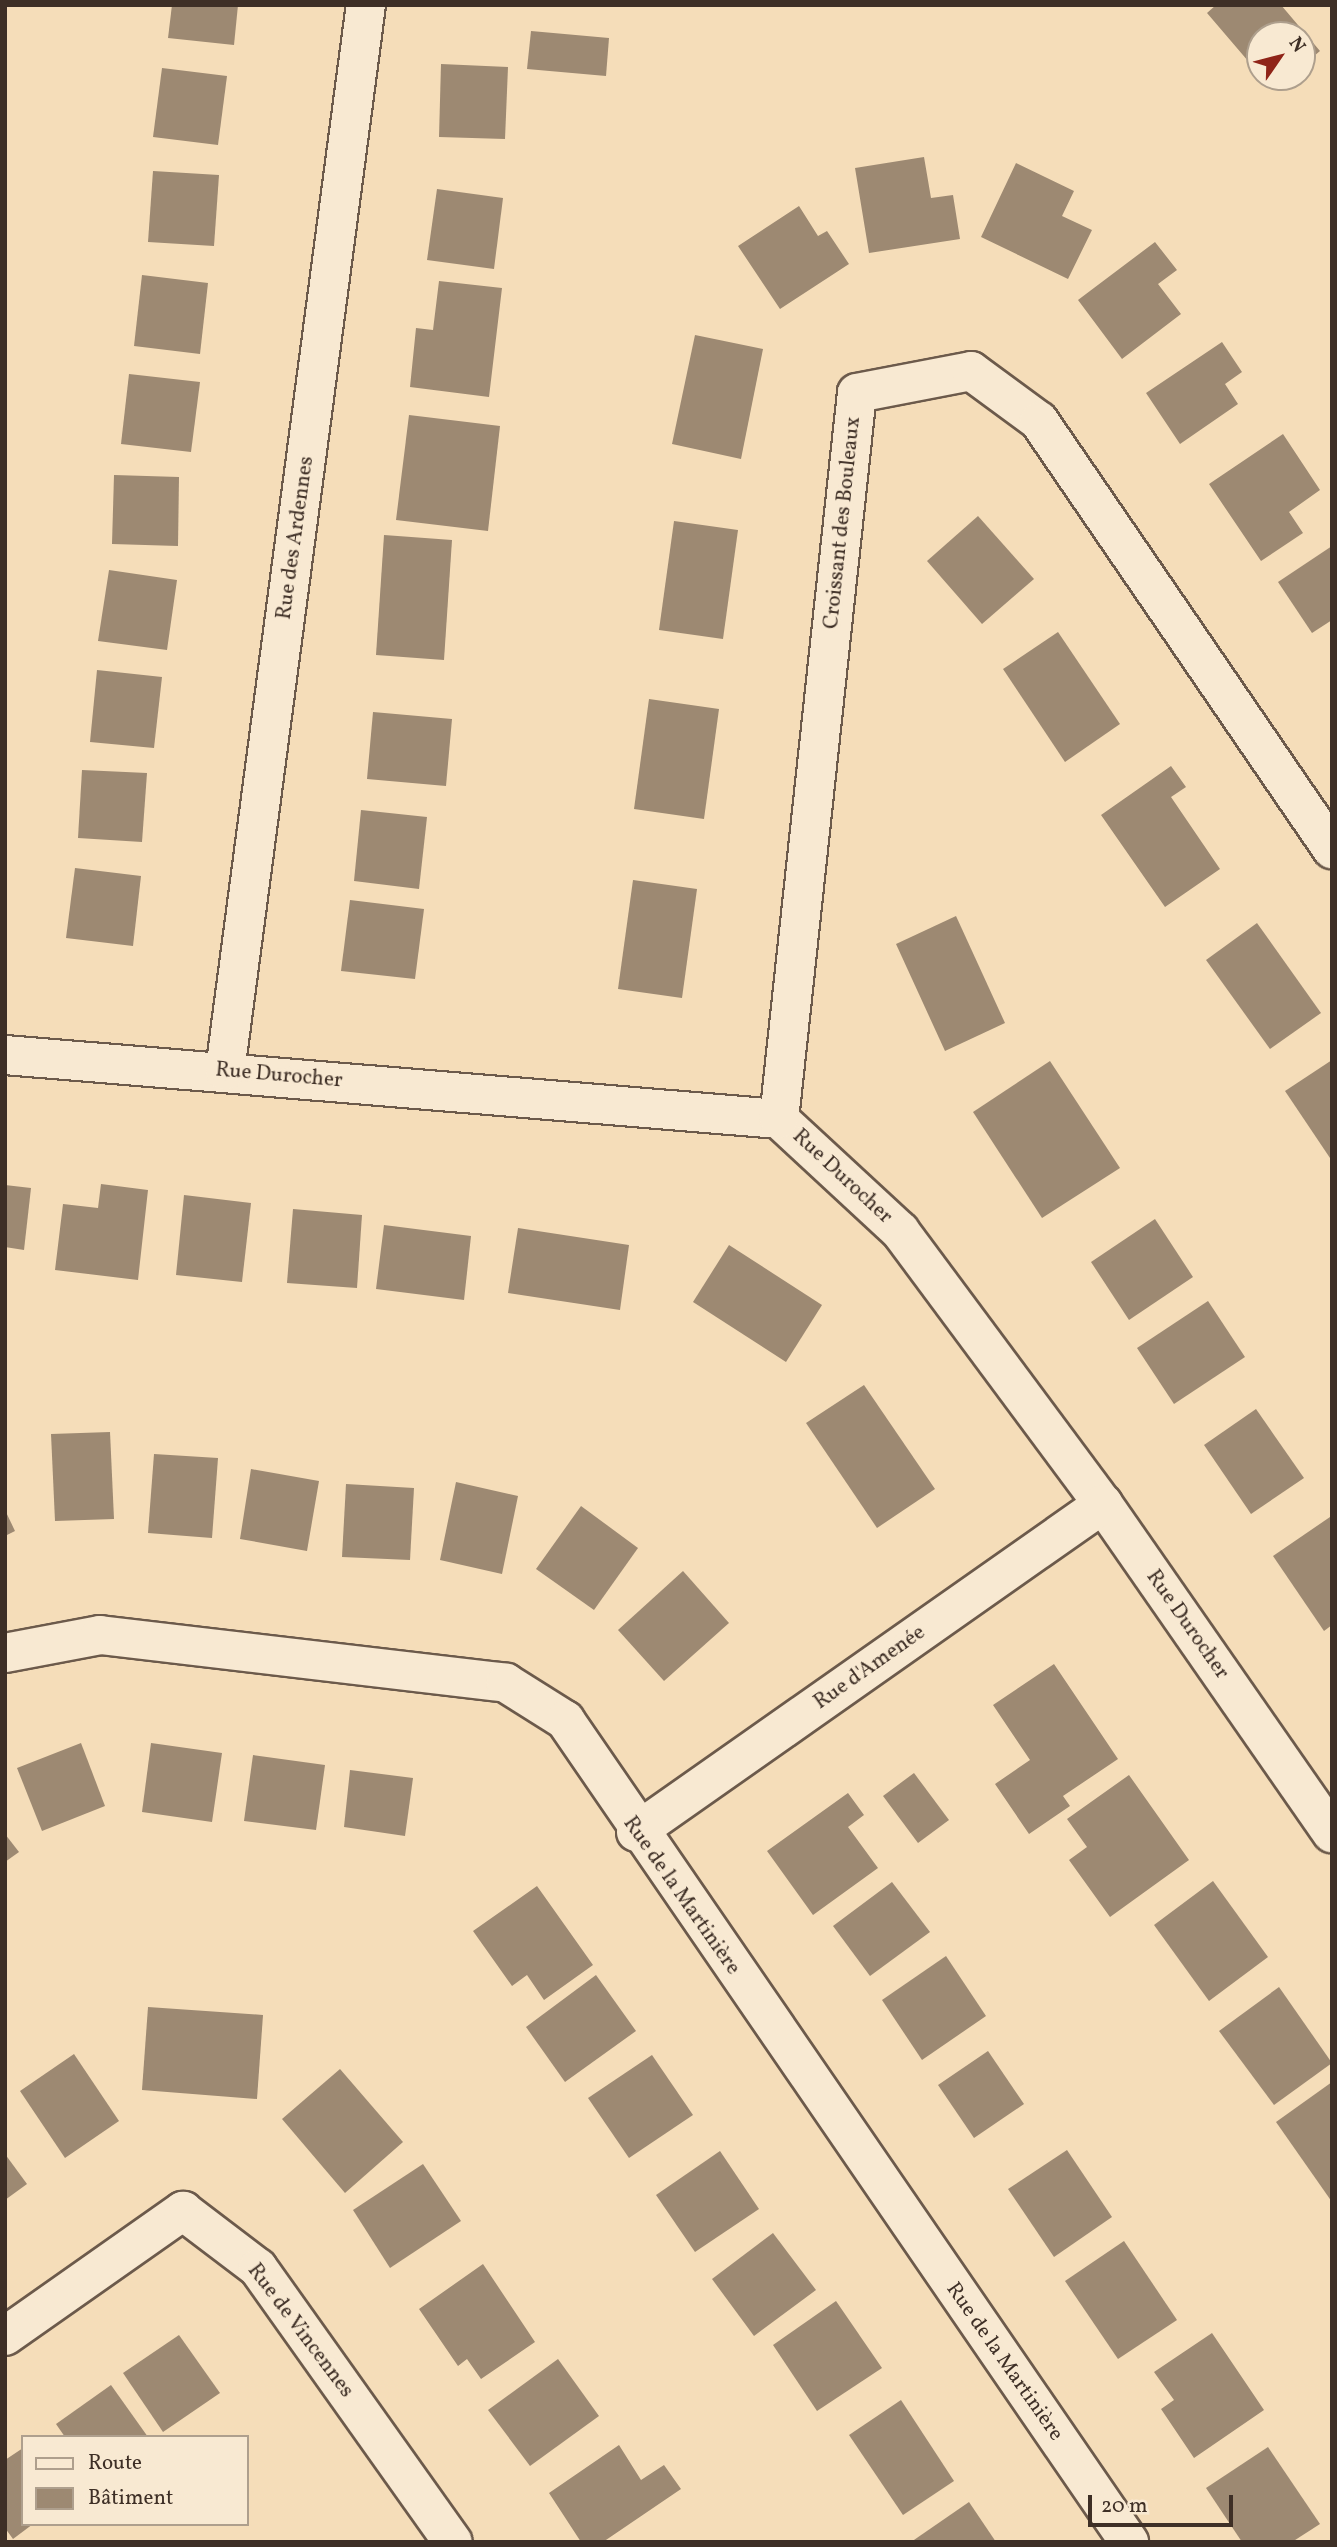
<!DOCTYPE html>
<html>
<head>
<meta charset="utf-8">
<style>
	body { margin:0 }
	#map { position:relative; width:1337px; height:2547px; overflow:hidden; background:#f5ddb9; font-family:Vollkorn,serif }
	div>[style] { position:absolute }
	.building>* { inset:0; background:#9d8972 }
	.roads { filter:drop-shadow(2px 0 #6c5a4b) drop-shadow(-2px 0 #6c5a4b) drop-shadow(0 2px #6c5a4b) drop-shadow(0 -2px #6c5a4b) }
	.street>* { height:38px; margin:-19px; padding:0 19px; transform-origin:19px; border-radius:19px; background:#f8e9d2 }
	span { translate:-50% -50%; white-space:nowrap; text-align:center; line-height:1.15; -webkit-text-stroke:6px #f8e9d2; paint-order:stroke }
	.street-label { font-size:21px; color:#3e2f26 }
	.frame { position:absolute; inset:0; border:7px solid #3e2f26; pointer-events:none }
	.legend { position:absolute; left:21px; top:2435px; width:228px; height:91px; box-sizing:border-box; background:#f8e9d2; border:2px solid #ae9f8d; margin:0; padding:9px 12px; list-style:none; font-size:21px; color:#3e2f26 }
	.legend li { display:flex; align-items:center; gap:14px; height:35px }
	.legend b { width:35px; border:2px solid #ae9f8d }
	.north { position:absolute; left:1246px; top:21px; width:70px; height:70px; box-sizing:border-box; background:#f8e9d2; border:2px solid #ae9f8d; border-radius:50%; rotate:55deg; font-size:19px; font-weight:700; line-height:28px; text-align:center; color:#3e2f26 }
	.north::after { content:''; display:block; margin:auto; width:24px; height:32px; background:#8f2418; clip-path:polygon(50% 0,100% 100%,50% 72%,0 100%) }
	.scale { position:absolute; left:1088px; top:2495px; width:145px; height:32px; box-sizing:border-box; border:4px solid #3e2f26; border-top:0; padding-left:9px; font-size:21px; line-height:24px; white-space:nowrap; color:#3e2f26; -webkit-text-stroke:5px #f8e9d2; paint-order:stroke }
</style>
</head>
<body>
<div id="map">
	<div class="building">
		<div style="clip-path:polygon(172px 5px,238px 5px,234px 45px,168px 38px)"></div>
		<div style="clip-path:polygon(1216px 5px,1281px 5px,1320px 51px,1302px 66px,1302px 35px,1260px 35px,1260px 75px,1207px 13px)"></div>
		<div style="clip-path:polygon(531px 31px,609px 38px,606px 76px,527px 69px)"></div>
		<div style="clip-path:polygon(441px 64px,508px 67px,505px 139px,439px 137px)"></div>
		<div style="clip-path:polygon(162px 68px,227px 76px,218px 145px,153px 137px)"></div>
		<div style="clip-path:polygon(1261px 77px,1289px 77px,1273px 90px)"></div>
		<div style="clip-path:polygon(924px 157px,931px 198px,953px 195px,960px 239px,869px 253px,855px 168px)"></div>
		<div style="clip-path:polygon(1016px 163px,1074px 191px,1062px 216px,1092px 230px,1068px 279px,981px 237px)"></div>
		<div style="clip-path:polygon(153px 171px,219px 175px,214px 246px,148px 242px)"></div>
		<div style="clip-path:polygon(437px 189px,503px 198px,494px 269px,427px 260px)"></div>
		<div style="clip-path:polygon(799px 206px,818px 236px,827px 231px,849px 264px,780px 309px,738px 246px)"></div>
		<div style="clip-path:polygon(1155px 242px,1177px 270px,1158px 284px,1181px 314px,1122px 359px,1078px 300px)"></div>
		<div style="clip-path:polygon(142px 275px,208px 283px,200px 354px,134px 346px)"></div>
		<div style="clip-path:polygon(439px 281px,502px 288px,489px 397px,410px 387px,416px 328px,433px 330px)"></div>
		<div style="clip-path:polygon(695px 335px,763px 349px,741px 459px,672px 444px)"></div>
		<div style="clip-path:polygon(1222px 342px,1242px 372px,1225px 384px,1238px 404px,1180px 444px,1146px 393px)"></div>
		<div style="clip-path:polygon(129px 374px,200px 382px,191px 452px,121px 444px)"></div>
		<div style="clip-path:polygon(409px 415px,500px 426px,488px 531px,396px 520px)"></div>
		<div style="clip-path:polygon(1283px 434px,1320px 490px,1289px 512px,1303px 533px,1261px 561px,1209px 484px)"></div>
		<div style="clip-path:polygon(114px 475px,179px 477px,178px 546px,112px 544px)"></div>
		<div style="clip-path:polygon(978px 516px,1034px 579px,982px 624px,927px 561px)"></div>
		<div style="clip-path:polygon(674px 521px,738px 530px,723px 639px,659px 630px)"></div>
		<div style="clip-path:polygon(384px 535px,452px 540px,444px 660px,376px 655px)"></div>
		<div style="clip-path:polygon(1332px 546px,1332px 620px,1312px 633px,1278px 582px)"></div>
		<div style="clip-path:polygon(109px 570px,177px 580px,167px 650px,98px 641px)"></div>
		<div style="clip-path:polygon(1058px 632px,1120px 724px,1065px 762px,1003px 669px)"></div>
		<div style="clip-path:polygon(97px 670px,162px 677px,154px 748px,90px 742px)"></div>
		<div style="clip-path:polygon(649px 699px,719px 709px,704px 819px,634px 809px)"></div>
		<div style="clip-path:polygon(373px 712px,452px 719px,446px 786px,367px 779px)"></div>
		<div style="clip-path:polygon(1171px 766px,1186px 787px,1171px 797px,1220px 869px,1165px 907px,1101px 815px)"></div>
		<div style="clip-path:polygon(82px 770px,147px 773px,142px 842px,78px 838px)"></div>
		<div style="clip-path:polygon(361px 810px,427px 817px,419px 889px,354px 881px)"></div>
		<div style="clip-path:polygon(75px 868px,141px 876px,133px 946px,66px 938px)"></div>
		<div style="clip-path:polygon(633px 880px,697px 889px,682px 998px,618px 989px)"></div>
		<div style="clip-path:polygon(350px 900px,424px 909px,415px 979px,341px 971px)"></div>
		<div style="clip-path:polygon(956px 916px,1005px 1023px,945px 1051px,896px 944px)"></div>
		<div style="clip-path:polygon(1257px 923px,1321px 1013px,1270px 1049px,1206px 960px)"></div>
		<div style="clip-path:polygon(1332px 1060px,1332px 1161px,1285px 1091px)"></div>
		<div style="clip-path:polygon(1050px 1061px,1120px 1168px,1042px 1218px,973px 1112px)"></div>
		<div style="clip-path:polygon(101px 1184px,148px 1190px,138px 1280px,55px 1270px,63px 1204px,98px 1208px)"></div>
		<div style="clip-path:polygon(5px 1185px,31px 1188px,24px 1250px,5px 1247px)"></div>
		<div style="clip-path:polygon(184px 1195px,251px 1203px,242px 1282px,176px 1275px)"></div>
		<div style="clip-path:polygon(293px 1209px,362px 1215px,357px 1288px,287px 1283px)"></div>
		<div style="clip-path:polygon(1155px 1219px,1193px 1277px,1129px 1320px,1091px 1262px)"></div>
		<div style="clip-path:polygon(384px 1225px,471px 1236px,464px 1300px,376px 1289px)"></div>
		<div style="clip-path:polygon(518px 1228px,629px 1245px,620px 1310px,508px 1293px)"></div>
		<div style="clip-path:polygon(729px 1245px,822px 1305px,786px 1362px,693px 1302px)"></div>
		<div style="clip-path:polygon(1208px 1301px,1245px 1357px,1174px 1404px,1137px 1348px)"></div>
		<div style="clip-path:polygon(864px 1385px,935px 1489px,877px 1528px,806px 1423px)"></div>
		<div style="clip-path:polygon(1256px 1409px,1304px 1478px,1251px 1514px,1204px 1445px)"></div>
		<div style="clip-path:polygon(110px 1432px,114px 1519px,55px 1521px,51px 1434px)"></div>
		<div style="clip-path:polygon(154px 1454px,218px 1458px,212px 1538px,148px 1533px)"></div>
		<div style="clip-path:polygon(251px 1469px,319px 1481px,307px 1551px,240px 1539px)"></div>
		<div style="clip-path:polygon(456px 1482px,518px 1496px,502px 1574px,440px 1560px)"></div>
		<div style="clip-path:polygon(346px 1484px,414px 1488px,410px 1560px,342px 1557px)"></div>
		<div style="clip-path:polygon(581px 1506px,638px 1548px,594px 1610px,536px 1569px)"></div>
		<div style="clip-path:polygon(5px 1510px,15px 1531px,5px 1536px)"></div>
		<div style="clip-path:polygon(1330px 1517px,1332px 1625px,1324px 1631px,1273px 1556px)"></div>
		<div style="clip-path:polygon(683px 1571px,729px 1623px,664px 1681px,618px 1630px)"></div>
		<div style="clip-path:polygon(1054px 1664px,1118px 1759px,1063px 1796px,1070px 1806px,1029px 1834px,995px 1784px,1030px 1760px,993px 1705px)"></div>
		<div style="clip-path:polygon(81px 1743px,105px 1806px,42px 1831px,17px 1768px)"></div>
		<div style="clip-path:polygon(151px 1743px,222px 1753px,212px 1822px,142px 1812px)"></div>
		<div style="clip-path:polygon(253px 1755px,325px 1765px,316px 1830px,244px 1821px)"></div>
		<div style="clip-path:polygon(350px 1770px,413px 1778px,405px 1836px,344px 1827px)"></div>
		<div style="clip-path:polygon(914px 1773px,949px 1820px,918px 1843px,883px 1796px)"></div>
		<div style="clip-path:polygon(1129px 1775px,1189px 1860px,1110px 1917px,1069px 1860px,1087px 1847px,1067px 1819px)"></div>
		<div style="clip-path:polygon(848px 1793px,864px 1815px,848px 1827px,878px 1868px,813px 1915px,767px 1851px)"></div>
		<div style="clip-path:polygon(5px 1834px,19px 1852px,5px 1862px)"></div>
		<div style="clip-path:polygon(1213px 1881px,1268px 1957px,1209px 2001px,1154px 1925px)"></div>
		<div style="clip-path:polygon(892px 1882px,930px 1932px,870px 1976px,833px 1926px)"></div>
		<div style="clip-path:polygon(537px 1886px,593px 1965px,544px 2000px,527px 1975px,512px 1986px,473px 1931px)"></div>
		<div style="clip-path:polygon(946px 1956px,986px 2016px,922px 2060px,882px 2000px)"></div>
		<div style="clip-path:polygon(596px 1975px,636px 2031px,565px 2082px,526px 2027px)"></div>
		<div style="clip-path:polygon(1279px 1987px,1332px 2063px,1274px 2105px,1219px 2031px)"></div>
		<div style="clip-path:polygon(148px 2007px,263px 2015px,257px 2099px,142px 2090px)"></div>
		<div style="clip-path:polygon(988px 2051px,1024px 2104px,974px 2138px,938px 2085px)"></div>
		<div style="clip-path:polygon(74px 2054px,119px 2121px,65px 2158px,20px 2091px)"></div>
		<div style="clip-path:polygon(652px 2055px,693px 2115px,629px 2158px,588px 2098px)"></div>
		<div style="clip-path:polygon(340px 2069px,403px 2142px,345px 2193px,282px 2119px)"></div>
		<div style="clip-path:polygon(1332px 2082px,1332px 2202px,1276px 2122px)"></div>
		<div style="clip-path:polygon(1067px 2150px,1112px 2217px,1054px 2257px,1008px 2189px)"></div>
		<div style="clip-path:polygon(720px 2151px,759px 2209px,695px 2252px,656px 2195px)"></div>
		<div style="clip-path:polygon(5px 2154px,27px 2184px,5px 2200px)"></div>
		<div style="clip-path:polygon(423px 2164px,461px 2221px,390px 2268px,353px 2210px)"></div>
		<div style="clip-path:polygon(773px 2233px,816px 2290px,754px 2336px,712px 2279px)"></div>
		<div style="clip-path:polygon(1124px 2241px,1177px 2320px,1118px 2359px,1065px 2281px)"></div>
		<div style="clip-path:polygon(483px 2264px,535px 2342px,481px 2379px,467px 2359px,458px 2366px,419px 2309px)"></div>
		<div style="clip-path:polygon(836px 2301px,882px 2368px,817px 2411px,773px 2345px)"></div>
		<div style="clip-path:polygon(1212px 2333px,1264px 2410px,1194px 2458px,1161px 2409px,1174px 2400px,1154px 2372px)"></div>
		<div style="clip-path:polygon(179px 2335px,220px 2393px,163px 2432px,123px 2373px)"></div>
		<div style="clip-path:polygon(558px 2359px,599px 2416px,530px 2466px,488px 2410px)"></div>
		<div style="clip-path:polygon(111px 2385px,148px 2437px,65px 2437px,56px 2424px)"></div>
		<div style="clip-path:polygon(901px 2400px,954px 2481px,903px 2515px,849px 2435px)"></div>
		<div style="clip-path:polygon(619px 2445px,641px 2480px,664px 2465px,681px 2489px,603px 2542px,581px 2542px,549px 2493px)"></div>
		<div style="clip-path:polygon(1268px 2447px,1320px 2524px,1292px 2542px,1242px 2542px,1206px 2488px)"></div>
		<div style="clip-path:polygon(23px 2448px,23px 2524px,33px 2524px,13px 2539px,5px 2528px,5px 2460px)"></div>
		<div style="clip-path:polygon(969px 2502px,996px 2542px,911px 2542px)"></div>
	</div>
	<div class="roads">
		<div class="street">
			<div style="left:5px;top:1055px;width:777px;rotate:4.73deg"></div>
			<div style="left:779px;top:1119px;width:165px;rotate:42.8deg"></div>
			<div style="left:900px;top:1231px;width:340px;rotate:53.4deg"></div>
			<div style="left:1103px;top:1504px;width:401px;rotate:55.2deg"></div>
			<div style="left:225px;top:1071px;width:1075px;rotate:-82.47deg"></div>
			<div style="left:779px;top:1119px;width:730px;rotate:-83.87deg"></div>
			<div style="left:857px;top:393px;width:116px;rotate:-10.9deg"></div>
			<div style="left:971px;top:371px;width:84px;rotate:36.3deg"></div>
			<div style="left:1039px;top:421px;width:519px;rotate:55.61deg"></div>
			<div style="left:5px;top:1653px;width:97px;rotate:-10.7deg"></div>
			<div style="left:100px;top:1635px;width:409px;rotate:6.7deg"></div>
			<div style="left:506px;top:1683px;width:70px;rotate:32.1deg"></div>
			<div style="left:565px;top:1720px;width:997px;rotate:55.54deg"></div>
			<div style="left:636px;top:1832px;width:571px;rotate:-35.08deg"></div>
			<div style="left:5px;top:2336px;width:218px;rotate:-35.1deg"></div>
			<div style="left:183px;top:2211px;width:94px;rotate:37.2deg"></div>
			<div style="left:258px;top:2268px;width:336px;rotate:54.6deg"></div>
		</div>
	</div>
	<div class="street-label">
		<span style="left:843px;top:523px;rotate:-84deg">Croissant des Bouleaux</span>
		<span style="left:296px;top:538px;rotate:-82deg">Rue des Ardennes</span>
		<span style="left:279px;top:1076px;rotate:5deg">Rue Durocher</span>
		<span style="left:842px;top:1177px;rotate:43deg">Rue Durocher</span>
		<span style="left:1187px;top:1625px;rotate:55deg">Rue Durocher</span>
		<span style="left:870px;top:1668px;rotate:-35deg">Rue d'Amenée</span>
		<span style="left:681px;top:1896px;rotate:55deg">Rue de la Martinière</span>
		<span style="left:300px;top:2331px;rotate:53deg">Rue de Vincennes</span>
		<span style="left:1004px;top:2362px;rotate:55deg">Rue de la Martinière</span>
	</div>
	<div class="frame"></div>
	<ul class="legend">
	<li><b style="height:9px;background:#f8e9d2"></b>Route</li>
	<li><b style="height:19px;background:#9d8972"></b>Bâtiment</li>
	</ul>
	<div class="north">N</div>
	<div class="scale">20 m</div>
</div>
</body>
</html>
